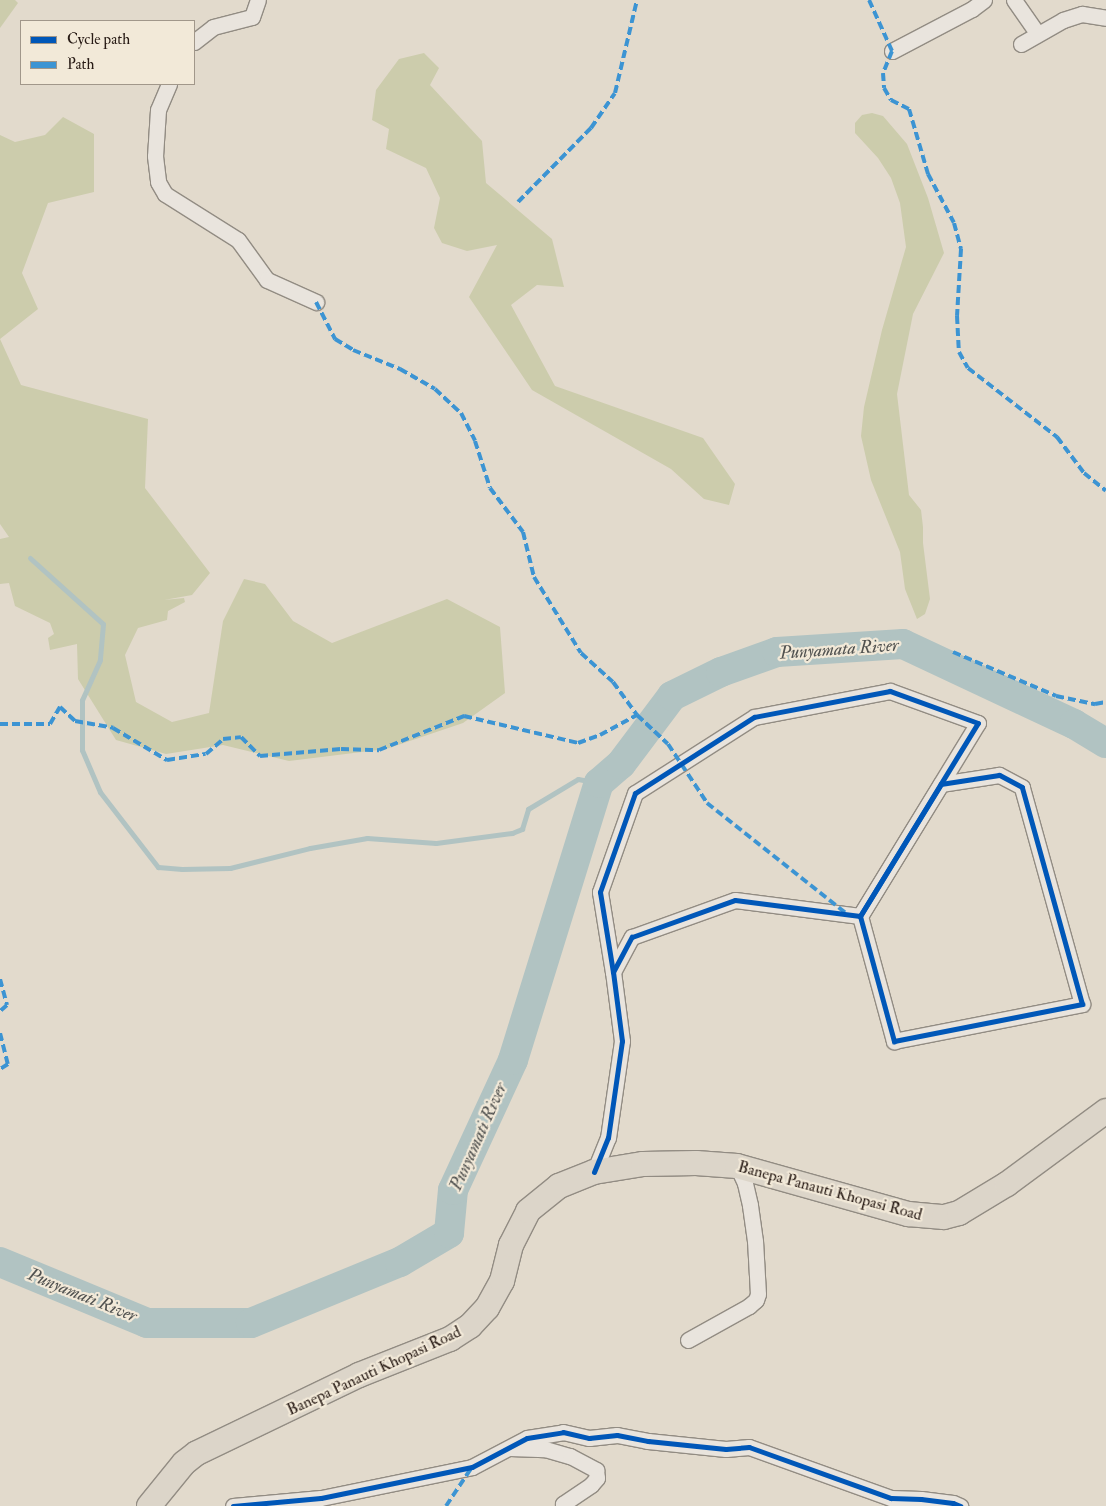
<!DOCTYPE html>
<html>
<head>
<meta charset="utf-8">
<style>
	body { margin:0 }
	#map { position:relative; width:1106px; height:1506px; overflow:hidden; background:#e2dacc; font-family:"IM FELL Double Pica",serif }
	div>[style] { position:absolute }
	.green>* { inset:0; background:#ccccac }
	.stream>* { height:5px; margin:-2.5px; padding:0 2.5px; transform-origin:2.5px; border-radius:2.5px; background:#b1c3c2 }
	.river>* { height:30px; margin:-15px; padding:0 15px; transform-origin:15px; border-radius:15px; background:#b1c3c2 }
	.roads { filter:drop-shadow(1px 0 #928c83) drop-shadow(-1px 0 #928c83) drop-shadow(0 1px #928c83) drop-shadow(0 -1px #928c83) }
	.minor>* { height:15px; margin:-7.5px; padding:0 7.5px; transform-origin:7.5px; border-radius:7.5px; background:#e9e4dd }
	.primary>* { height:24px; margin:-12px; padding:0 12px; transform-origin:12px; border-radius:12px; background:#dcd5c9 }
	.quiet>* { height:4px; margin-top:-2px; transform-origin:0; background:repeating-linear-gradient(90deg,#3c94d3 0 8px,transparent 0 12px) }
	.cycleway>* { height:5px; margin:-2.5px; padding:0 2.5px; transform-origin:2.5px; border-radius:2.5px; background:#0057b8 }
	span { translate:-50% -50%; white-space:nowrap; text-align:center; line-height:1.15; -webkit-text-stroke:4.5px #f2e9d8; paint-order:stroke }
	.street-label { font-size:16px; color:#281b15 }
	.water-label { font-size:18px; color:#515250; font-style:italic }
	.legend { position:absolute; left:20px; top:20px; width:175px; height:65px; box-sizing:border-box; background:#f2e9d8; border:1px solid #a1978a; margin:0; padding:6px 9px; list-style:none; font-size:15px; color:#281b15 }
	.legend li { display:flex; align-items:center; gap:10px; height:25px }
	.legend b { width:25px; border:1px solid #a1978a }
</style>
</head>
<body>
<div id="map">
	<div class="green">
		<div style="clip-path:polygon(0 0,15px 0,18px 3px,0 28px)"></div>
		<div style="clip-path:polygon(424px 53px,439px 68px,430px 85px,482px 141px,486px 183px,552px 239px,564px 287px,537px 285px,511px 305px,555px 386px,703px 438px,735px 484px,729px 505px,704px 499px,671px 469px,532px 390px,469px 297px,497px 245px,467px 251px,442px 243px,434px 228px,440px 198px,426px 168px,386px 149px,389px 129px,372px 120px,376px 90px,399px 59px)"></div>
		<div style="clip-path:polygon(872px 113px,883px 116px,907px 144px,928px 198px,944px 253px,913px 314px,897px 394px,909px 495px,921px 510px,923px 527px,923px 543px,930px 599px,925px 614px,917px 619px,905px 589px,900px 552px,871px 480px,861px 436px,864px 407px,882px 330px,906px 247px,900px 203px,891px 178px,878px 158px,855px 133px,855px 123px,862px 115px)"></div>
		<div style="clip-path:polygon(63px 117px,94px 134px,94px 192px,48px 203px,22px 273px,38px 309px,0 339px,0 135px,15px 142px,45px 135px)"></div>
		<div style="clip-path:polygon(0 339px,21px 385px,148px 419px,145px 488px,210px 573px,192px 595px,164px 600px,184px 598px,185px 602px,168px 611px,167px 620px,138px 628px,125px 655px,136px 702px,172px 722px,209px 713px,223px 621px,244px 579px,265px 584px,293px 621px,332px 643px,447px 599px,500px 627px,505px 693px,463px 723px,386px 749px,289px 761px,223px 745px,166px 754px,116px 740px,78px 679px,77px 644px,50px 650px,48px 638px,54px 634px,50px 623px,15px 606px,9px 583px,0 584px,0 539px,9px 537px,0 524px)"></div>
	</div>
	<div class="stream">
		<div style="left:30px;top:558px;width:98px;rotate:42.1deg"></div>
		<div style="left:103px;top:624px;width:36px;rotate:95deg"></div>
		<div style="left:100px;top:660px;width:44px;rotate:114.2deg"></div>
		<div style="left:82px;top:700px;width:50px;rotate:90deg"></div>
		<div style="left:82px;top:750px;width:46px;rotate:66.8deg"></div>
		<div style="left:100px;top:792px;width:95px;rotate:52.3deg"></div>
		<div style="left:158px;top:867px;width:24px;rotate:5deg"></div>
		<div style="left:182px;top:869px;width:48px;rotate:-1.2deg"></div>
		<div style="left:230px;top:868px;width:82px;rotate:-14deg"></div>
		<div style="left:310px;top:848px;width:58px;rotate:-10deg"></div>
		<div style="left:367px;top:838px;width:69px;rotate:4.1deg"></div>
		<div style="left:436px;top:843px;width:77px;rotate:-7.5deg"></div>
		<div style="left:512px;top:833px;width:11px;rotate:-22deg"></div>
		<div style="left:522px;top:829px;width:21px;rotate:-73deg"></div>
		<div style="left:528px;top:809px;width:58px;rotate:-31deg"></div>
		<div style="left:578px;top:779px;width:21px;rotate:11deg"></div>
	</div>
	<div class="river">
		<div style="left:0;top:1262px;width:159px;rotate:22.5deg"></div>
		<div style="left:147px;top:1323px;width:104px"></div>
		<div style="left:251px;top:1323px;width:161px;rotate:-22.3deg"></div>
		<div style="left:400px;top:1262px;width:57px;rotate:-30.6deg"></div>
		<div style="left:449px;top:1233px;width:43px;rotate:-84.7deg"></div>
		<div style="left:453px;top:1190px;width:143px;rotate:-65.2deg"></div>
		<div style="left:513px;top:1060px;width:290px;rotate:-72.8deg"></div>
		<div style="left:599px;top:783px;width:29px;rotate:-41deg"></div>
		<div style="left:621px;top:764px;width:85px;rotate:-53.1deg"></div>
		<div style="left:672px;top:696px;width:55px;rotate:-26.1deg"></div>
		<div style="left:721px;top:672px;width:59px;rotate:-19.7deg"></div>
		<div style="left:777px;top:652px;width:126px;rotate:-3.6deg"></div>
		<div style="left:903px;top:644px;width:189px;rotate:25.1deg"></div>
		<div style="left:1074px;top:724px;width:37px;rotate:31deg"></div>
	</div>
	<div class="roads">
		<div class="minor">
			<div style="left:1014px;top:0;width:40px;rotate:55.1deg"></div>
			<div style="left:194px;top:42px;width:24px;rotate:-38deg"></div>
			<div style="left:213px;top:27px;width:40px;rotate:-14.4deg"></div>
			<div style="left:252px;top:17px;width:18px;rotate:-71deg"></div>
			<div style="left:1021px;top:44px;width:48px;rotate:-29.7deg"></div>
			<div style="left:1063px;top:20px;width:20px;rotate:-18deg"></div>
			<div style="left:1082px;top:14px;width:24px;rotate:9deg"></div>
			<div style="left:892px;top:51px;width:90px;rotate:-27.7deg"></div>
			<div style="left:972px;top:9px;width:15px;rotate:-37deg"></div>
			<div style="left:169px;top:84px;width:28px;rotate:113deg"></div>
			<div style="left:158px;top:110px;width:46px;rotate:93.7deg"></div>
			<div style="left:155px;top:156px;width:26px;rotate:83deg"></div>
			<div style="left:158px;top:182px;width:14px;rotate:60deg"></div>
			<div style="left:165px;top:194px;width:86px;rotate:32.2deg"></div>
			<div style="left:238px;top:240px;width:49px;rotate:54.1deg"></div>
			<div style="left:267px;top:280px;width:54px;rotate:24.2deg"></div>
			<div style="left:594px;top:1172px;width:37px;rotate:-68deg"></div>
			<div style="left:608px;top:1138px;width:98px;rotate:-81.8deg"></div>
			<div style="left:622px;top:1041px;width:70px;rotate:-97.4deg"></div>
			<div style="left:613px;top:972px;width:40px;rotate:-62deg"></div>
			<div style="left:632px;top:937px;width:109px;rotate:-19.8deg"></div>
			<div style="left:735px;top:900px;width:126px;rotate:7.3deg"></div>
			<div style="left:860px;top:916px;width:130px;rotate:74.8deg"></div>
			<div style="left:894px;top:1041px;width:192px;rotate:-11.1deg"></div>
			<div style="left:1082px;top:1004px;width:225px;rotate:-105.5deg"></div>
			<div style="left:1022px;top:787px;width:26px;rotate:-152deg"></div>
			<div style="left:999px;top:775px;width:59px;rotate:171.2deg"></div>
			<div style="left:941px;top:784px;width:155px;rotate:121.5deg"></div>
			<div style="left:860px;top:916px;width:226px;rotate:-58.6deg"></div>
			<div style="left:978px;top:723px;width:94px;rotate:-160deg"></div>
			<div style="left:890px;top:691px;width:138px;rotate:169.2deg"></div>
			<div style="left:754px;top:717px;width:141px;rotate:147.4deg"></div>
			<div style="left:635px;top:793px;width:105px;rotate:109.5deg"></div>
			<div style="left:600px;top:892px;width:81px;rotate:80.8deg"></div>
			<div style="left:688px;top:1340px;width:70px;rotate:-29.1deg"></div>
			<div style="left:749px;top:1306px;width:9px;rotate:-41deg"></div>
			<div style="left:756px;top:1300px;width:6px;rotate:-72deg"></div>
			<div style="left:758px;top:1294px;width:53px;rotate:-93.2deg"></div>
			<div style="left:755px;top:1241px;width:36px;rotate:-98deg"></div>
			<div style="left:750px;top:1205px;width:23px;rotate:-103deg"></div>
			<div style="left:745px;top:1183px;width:19px;rotate:-115deg"></div>
			<div style="left:510px;top:1448px;width:35px;rotate:2deg"></div>
			<div style="left:545px;top:1449px;width:26px;rotate:16deg"></div>
			<div style="left:570px;top:1456px;width:30px;rotate:28deg"></div>
			<div style="left:596px;top:1470px;width:8px;rotate:83deg"></div>
			<div style="left:597px;top:1478px;width:9px;rotate:131deg"></div>
			<div style="left:591px;top:1485px;width:34px;rotate:146deg"></div>
			<div style="left:563px;top:1504px;width:3px;rotate:45deg"></div>
			<div style="left:233px;top:1506px;width:88px;rotate:-5.2deg"></div>
			<div style="left:321px;top:1498px;width:154px;rotate:-11.6deg"></div>
			<div style="left:472px;top:1467px;width:62px;rotate:-27.8deg"></div>
			<div style="left:527px;top:1438px;width:36px;rotate:-9deg"></div>
			<div style="left:563px;top:1432px;width:27px;rotate:13deg"></div>
			<div style="left:589px;top:1438px;width:28px;rotate:-6deg"></div>
			<div style="left:617px;top:1435px;width:32px;rotate:11deg"></div>
			<div style="left:648px;top:1441px;width:78px;rotate:5.9deg"></div>
			<div style="left:726px;top:1449px;width:23px;rotate:-5deg"></div>
			<div style="left:749px;top:1447px;width:151px;rotate:19.8deg"></div>
			<div style="left:891px;top:1498px;width:30px;rotate:2deg"></div>
			<div style="left:921px;top:1499px;width:32px;rotate:7deg"></div>
			<div style="left:953px;top:1503px;width:8px;rotate:23deg"></div>
		</div>
		<div class="primary">
			<div style="left:149px;top:1506px;width:55px;rotate:-50.9deg"></div>
			<div style="left:184px;top:1463px;width:16px;rotate:-38deg"></div>
			<div style="left:197px;top:1453px;width:180px;rotate:-25.7deg"></div>
			<div style="left:359px;top:1375px;width:98px;rotate:-21.6deg"></div>
			<div style="left:450px;top:1339px;width:24px;rotate:-33deg"></div>
			<div style="left:470px;top:1326px;width:25px;rotate:-47deg"></div>
			<div style="left:487px;top:1308px;width:31px;rotate:-61deg"></div>
			<div style="left:502px;top:1281px;width:37px;rotate:-76deg"></div>
			<div style="left:511px;top:1245px;width:38px;rotate:-63deg"></div>
			<div style="left:528px;top:1211px;width:40px;rotate:-39deg"></div>
			<div style="left:559px;top:1186px;width:38px;rotate:-22deg"></div>
			<div style="left:594px;top:1172px;width:50px;rotate:-9.3deg"></div>
			<div style="left:643px;top:1164px;width:53px;rotate:-1.1deg"></div>
			<div style="left:696px;top:1163px;width:41px;rotate:4.2deg"></div>
			<div style="left:737px;top:1166px;width:178px;rotate:15.7deg"></div>
			<div style="left:908px;top:1214px;width:36px;rotate:5deg"></div>
			<div style="left:944px;top:1217px;width:16px;rotate:-15deg"></div>
			<div style="left:959px;top:1213px;width:56px;rotate:-31.1deg"></div>
			<div style="left:1007px;top:1184px;width:123px;rotate:-36.4deg"></div>
		</div>
	</div>
	<div class="quiet">
		<div style="left:869px;top:0;width:56px;rotate:65.7deg"></div>
		<div style="left:892px;top:51px;width:24px;rotate:112deg"></div>
		<div style="left:883px;top:73px;width:15px;rotate:86deg"></div>
		<div style="left:884px;top:88px;width:14px;rotate:60deg"></div>
		<div style="left:891px;top:100px;width:20px;rotate:27deg"></div>
		<div style="left:909px;top:109px;width:68px;rotate:73.7deg"></div>
		<div style="left:928px;top:174px;width:55px;rotate:62deg"></div>
		<div style="left:954px;top:223px;width:27px;rotate:75deg"></div>
		<div style="left:961px;top:249px;width:67px;rotate:93.4deg"></div>
		<div style="left:957px;top:316px;width:36px;rotate:87deg"></div>
		<div style="left:959px;top:352px;width:18px;rotate:61deg"></div>
		<div style="left:968px;top:368px;width:113px;rotate:37.8deg"></div>
		<div style="left:1057px;top:437px;width:45px;rotate:53.1deg"></div>
		<div style="left:1084px;top:473px;width:28px;rotate:39deg"></div>
		<div style="left:518px;top:202px;width:104px;rotate:-45.4deg"></div>
		<div style="left:591px;top:128px;width:42px;rotate:-55.6deg"></div>
		<div style="left:615px;top:93px;width:96px;rotate:-76.7deg"></div>
		<div style="left:316px;top:302px;width:42px;rotate:62.8deg"></div>
		<div style="left:335px;top:339px;width:21px;rotate:31deg"></div>
		<div style="left:353px;top:350px;width:51px;rotate:22deg"></div>
		<div style="left:400px;top:369px;width:40px;rotate:29.7deg"></div>
		<div style="left:435px;top:389px;width:35px;rotate:43deg"></div>
		<div style="left:461px;top:413px;width:31px;rotate:63deg"></div>
		<div style="left:475px;top:441px;width:49px;rotate:72.3deg"></div>
		<div style="left:490px;top:488px;width:55px;rotate:53.1deg"></div>
		<div style="left:523px;top:532px;width:46px;rotate:76.3deg"></div>
		<div style="left:534px;top:577px;width:89px;rotate:58.3deg"></div>
		<div style="left:581px;top:653px;width:43px;rotate:42.2deg"></div>
		<div style="left:613px;top:682px;width:41px;rotate:54deg"></div>
		<div style="left:637px;top:715px;width:42px;rotate:43.1deg"></div>
		<div style="left:668px;top:744px;width:71px;rotate:56.5deg"></div>
		<div style="left:707px;top:803px;width:177px;rotate:38.4deg"></div>
		<div style="left:953px;top:652px;width:112px;rotate:23.1deg"></div>
		<div style="left:1056px;top:696px;width:40px;rotate:12deg"></div>
		<div style="left:1095px;top:704px;width:11px;rotate:-10deg"></div>
		<div style="left:0;top:724px;width:50px"></div>
		<div style="left:50px;top:724px;width:20px;rotate:-60deg"></div>
		<div style="left:60px;top:707px;width:21px;rotate:43deg"></div>
		<div style="left:75px;top:721px;width:39px;rotate:10deg"></div>
		<div style="left:113px;top:728px;width:63px;rotate:30.7deg"></div>
		<div style="left:167px;top:760px;width:39px;rotate:-9deg"></div>
		<div style="left:206px;top:754px;width:23px;rotate:-41deg"></div>
		<div style="left:223px;top:739px;width:18px;rotate:-6deg"></div>
		<div style="left:241px;top:737px;width:27px;rotate:45deg"></div>
		<div style="left:260px;top:756px;width:81px;rotate:-4.9deg"></div>
		<div style="left:341px;top:749px;width:38px;rotate:2deg"></div>
		<div style="left:379px;top:750px;width:92px;rotate:-21.8deg"></div>
		<div style="left:464px;top:716px;width:117px;rotate:13.3deg"></div>
		<div style="left:578px;top:743px;width:23px;rotate:-20deg"></div>
		<div style="left:600px;top:735px;width:42px;rotate:-28.4deg"></div>
		<div style="left:0;top:979px;width:27px;rotate:75deg"></div>
		<div style="left:7px;top:1005px;width:9px;rotate:139deg"></div>
		<div style="left:0;top:1033px;width:32px;rotate:76deg"></div>
		<div style="left:8px;top:1064px;width:9px;rotate:148deg"></div>
		<div style="left:446px;top:1506px;width:47px;rotate:-56.3deg"></div>
	</div>
	<div class="cycleway">
		<div style="left:594px;top:1172px;width:37px;rotate:-68deg"></div>
		<div style="left:608px;top:1138px;width:98px;rotate:-81.8deg"></div>
		<div style="left:622px;top:1041px;width:70px;rotate:-97.4deg"></div>
		<div style="left:613px;top:972px;width:40px;rotate:-62deg"></div>
		<div style="left:632px;top:937px;width:109px;rotate:-19.8deg"></div>
		<div style="left:735px;top:900px;width:126px;rotate:7.3deg"></div>
		<div style="left:860px;top:916px;width:130px;rotate:74.8deg"></div>
		<div style="left:894px;top:1041px;width:192px;rotate:-11.1deg"></div>
		<div style="left:1082px;top:1004px;width:225px;rotate:-105.5deg"></div>
		<div style="left:1022px;top:787px;width:26px;rotate:-152deg"></div>
		<div style="left:999px;top:775px;width:59px;rotate:171.2deg"></div>
		<div style="left:941px;top:784px;width:155px;rotate:121.5deg"></div>
		<div style="left:860px;top:916px;width:226px;rotate:-58.6deg"></div>
		<div style="left:978px;top:723px;width:94px;rotate:-160deg"></div>
		<div style="left:890px;top:691px;width:138px;rotate:169.2deg"></div>
		<div style="left:754px;top:717px;width:141px;rotate:147.4deg"></div>
		<div style="left:635px;top:793px;width:105px;rotate:109.5deg"></div>
		<div style="left:600px;top:892px;width:81px;rotate:80.8deg"></div>
		<div style="left:233px;top:1506px;width:88px;rotate:-5.2deg"></div>
		<div style="left:321px;top:1498px;width:154px;rotate:-11.6deg"></div>
		<div style="left:472px;top:1467px;width:62px;rotate:-27.8deg"></div>
		<div style="left:527px;top:1438px;width:36px;rotate:-9deg"></div>
		<div style="left:563px;top:1432px;width:27px;rotate:13deg"></div>
		<div style="left:589px;top:1438px;width:28px;rotate:-6deg"></div>
		<div style="left:617px;top:1435px;width:32px;rotate:11deg"></div>
		<div style="left:648px;top:1441px;width:78px;rotate:5.9deg"></div>
		<div style="left:726px;top:1449px;width:23px;rotate:-5deg"></div>
		<div style="left:749px;top:1447px;width:151px;rotate:19.8deg"></div>
		<div style="left:891px;top:1498px;width:30px;rotate:2deg"></div>
		<div style="left:921px;top:1499px;width:32px;rotate:7deg"></div>
		<div style="left:953px;top:1503px;width:8px;rotate:23deg"></div>
	</div>
	<div class="street-label">
		<span style="left:830px;top:1191px;rotate:15deg">Banepa Panauti Khopasi Road</span>
		<span style="left:374px;top:1371px;rotate:-25deg">Banepa Panauti Khopasi Road</span>
	</div>
	<div class="water-label">
		<span style="left:839px;top:650px;rotate:-4deg">Punyamata River</span>
		<span style="left:479px;top:1137px;rotate:-66deg">Punyamati River</span>
		<span style="left:82px;top:1296px;rotate:22deg">Punyamati River</span>
	</div>
	<ul class="legend">
	<li><b style="height:6px;background:#0057b8"></b>Cycle path</li>
	<li><b style="height:6px;background:#3c94d3"></b>Path</li>
	</ul>
</div>
</body>
</html>
